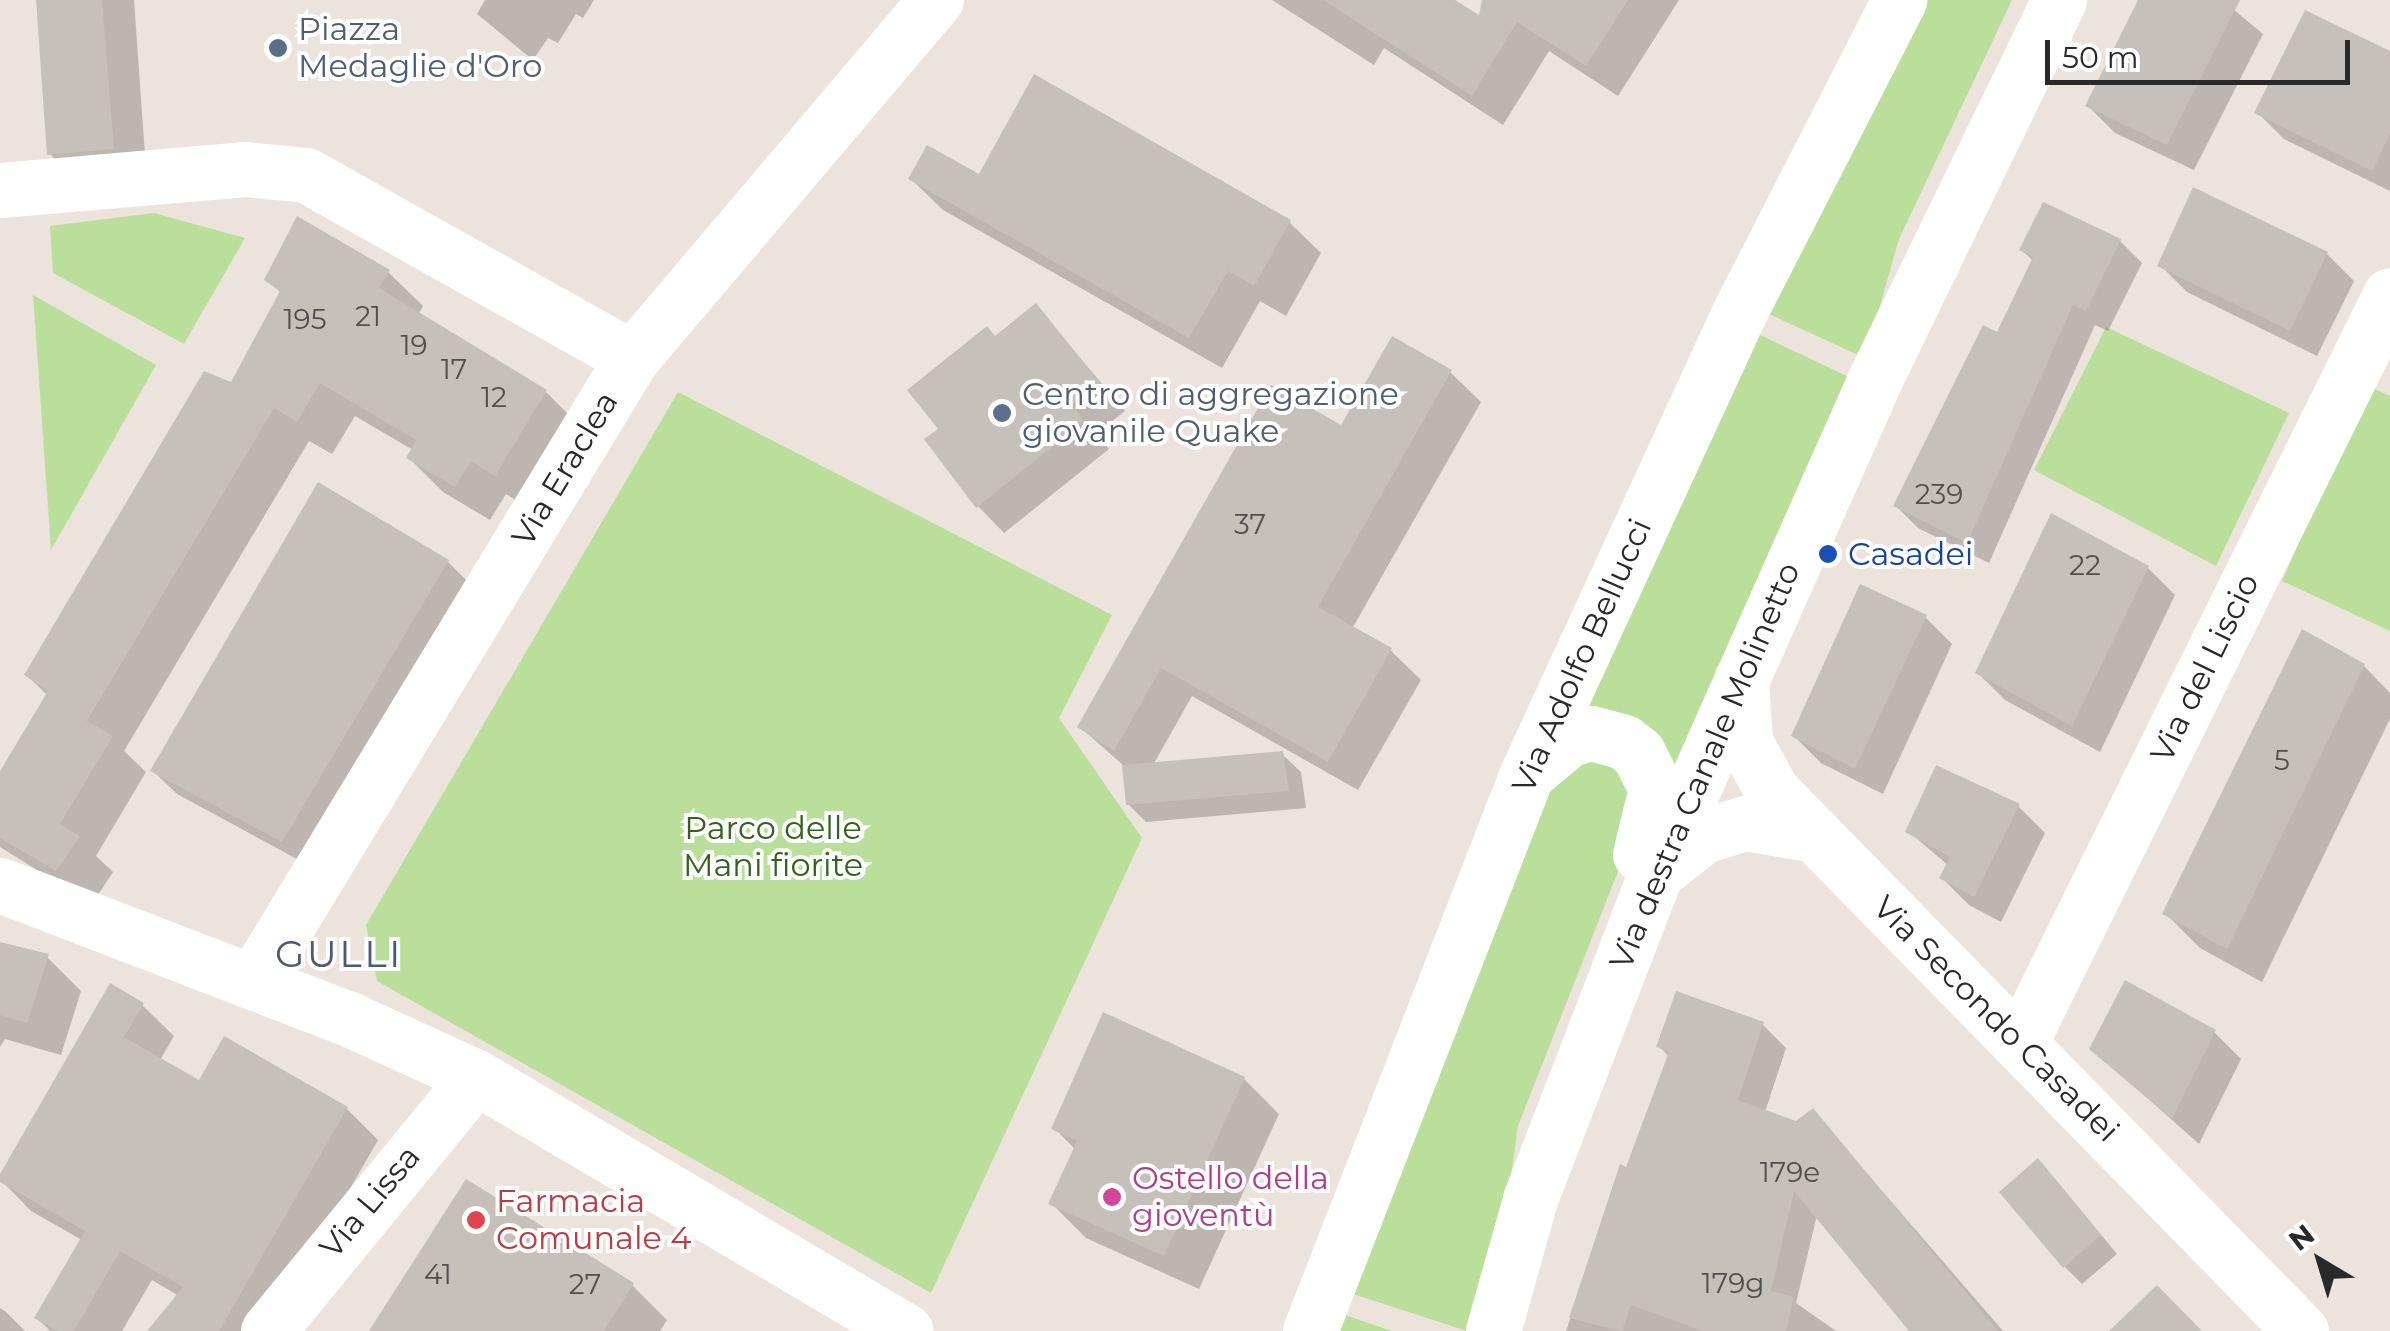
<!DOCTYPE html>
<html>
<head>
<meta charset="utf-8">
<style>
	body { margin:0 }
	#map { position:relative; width:2390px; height:1331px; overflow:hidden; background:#ebe3dc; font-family:Montserrat,sans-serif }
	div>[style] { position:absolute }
	.green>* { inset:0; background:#badf9b }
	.shadow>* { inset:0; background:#0003 }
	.building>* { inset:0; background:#c6c0bb }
	.minor>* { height:55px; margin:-27.5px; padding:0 27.5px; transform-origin:27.5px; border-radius:27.5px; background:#fff }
	.dots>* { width:28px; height:28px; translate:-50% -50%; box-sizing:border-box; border:5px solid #fff; border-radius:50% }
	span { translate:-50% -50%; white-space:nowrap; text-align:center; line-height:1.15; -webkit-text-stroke:8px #fff; paint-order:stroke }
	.number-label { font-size:28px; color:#504f4e }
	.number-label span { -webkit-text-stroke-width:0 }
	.service-label { font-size:32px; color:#4e5e75 }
	.left { translate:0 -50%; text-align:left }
	.street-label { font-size:32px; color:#292929 }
	.transit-label { font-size:32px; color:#164399 }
	.park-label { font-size:32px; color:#34621d }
	.hotel-label { font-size:32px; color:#b23c85 }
	.health-label { font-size:32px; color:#be3a42 }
	.quarter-label { font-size:38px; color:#4c5977; letter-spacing:2.5px }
	.north { position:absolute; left:2270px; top:1211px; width:100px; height:100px; -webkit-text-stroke:8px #fff; paint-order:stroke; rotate:322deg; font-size:28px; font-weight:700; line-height:40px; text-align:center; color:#292929 }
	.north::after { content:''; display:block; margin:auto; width:35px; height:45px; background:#292929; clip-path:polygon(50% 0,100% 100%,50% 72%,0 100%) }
	.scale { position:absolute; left:2045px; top:40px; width:305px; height:45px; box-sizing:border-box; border:5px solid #292929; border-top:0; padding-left:12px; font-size:30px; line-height:35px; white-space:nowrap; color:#292929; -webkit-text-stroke:8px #fff; paint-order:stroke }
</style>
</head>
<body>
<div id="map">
	<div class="green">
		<div style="clip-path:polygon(1927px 0,2012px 0,1899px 239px,1865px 358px,1769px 314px)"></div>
		<div style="clip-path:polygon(154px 213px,245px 238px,184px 344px,53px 273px,50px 226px)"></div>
		<div style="clip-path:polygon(33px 295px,156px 365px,51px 550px)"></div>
		<div style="clip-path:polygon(2106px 327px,2289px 413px,2216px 566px,2034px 470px)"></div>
		<div style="clip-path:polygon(1758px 334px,1851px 378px,1674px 775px,1571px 719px)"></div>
		<div style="clip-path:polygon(2368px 386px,2390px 396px,2390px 631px,2282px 581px)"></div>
		<div style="clip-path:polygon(678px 392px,1112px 615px,1059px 718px,1142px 838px,931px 1293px,377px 981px,366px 925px)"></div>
		<div style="clip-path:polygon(1592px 758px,1624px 773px,1639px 818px,1518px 1126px,1503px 1232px,1467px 1331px,1347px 1292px,1544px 787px,1568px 764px)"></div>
		<div style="clip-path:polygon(1339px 1313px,1392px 1331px,1335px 1331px)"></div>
	</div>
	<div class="shadow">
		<div style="clip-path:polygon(39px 0,134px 0,147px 183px,84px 188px,50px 154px)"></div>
		<div style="clip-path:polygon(485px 0,594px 0,583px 18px,576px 14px,558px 43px,548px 38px,533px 60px,477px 14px)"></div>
		<div style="clip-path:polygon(1272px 0,1451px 0,1480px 18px,1491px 0,1679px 0,1618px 96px,1549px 51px,1503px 125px,1384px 48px,1374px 65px)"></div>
		<div style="clip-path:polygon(2140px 0,2222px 0,2263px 34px,2194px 170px,2115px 133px,2088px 106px)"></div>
		<div style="clip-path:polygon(2390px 54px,2390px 191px,2284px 139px,2257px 112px)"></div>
		<div style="clip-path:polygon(980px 177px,1289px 222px,1321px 253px,1286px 316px,1260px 301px,1222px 368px,943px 210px,911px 179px)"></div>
		<div style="clip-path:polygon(2120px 241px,2142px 263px,2108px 331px,2095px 325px,1989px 563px,1918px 528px,1896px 506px,1999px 336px,2033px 261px,2022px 250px)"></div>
		<div style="clip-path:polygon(2327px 254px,2354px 281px,2317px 356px,2187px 292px,2160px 265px)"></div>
		<div style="clip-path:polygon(388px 272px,423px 306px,418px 315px,546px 392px,581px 427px,530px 509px,506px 494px,490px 520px,443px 492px,409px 458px,413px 450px,355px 416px,332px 454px,309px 441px,124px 751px,146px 772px,96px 856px,113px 872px,92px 904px,0 847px,0 776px,48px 696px,27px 675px,232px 386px,282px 294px,267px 279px)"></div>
		<div style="clip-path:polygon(1036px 306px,1125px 411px,1097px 433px,1109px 449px,1004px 533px,978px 506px,941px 429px,996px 338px)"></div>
		<div style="clip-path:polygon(1450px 372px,1481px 402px,1352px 629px,1390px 650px,1421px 680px,1358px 790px,1192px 696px,1153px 765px,1282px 754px,1301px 772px,1306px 808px,1146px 822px,1128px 804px,1124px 766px,1080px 727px)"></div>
		<div style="clip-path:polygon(448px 562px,472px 586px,306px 864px,177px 794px,153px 771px)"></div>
		<div style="clip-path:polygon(2148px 568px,2175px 595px,2100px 752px,2005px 700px,1978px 673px)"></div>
		<div style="clip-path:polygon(1925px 617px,1952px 644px,1883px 794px,1821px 763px,1794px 736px)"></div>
		<div style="clip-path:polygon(2364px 666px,2390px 693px,2390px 719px,2262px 982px,2200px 948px,2165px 913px)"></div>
		<div style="clip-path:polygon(1986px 788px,2018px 806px,2045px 833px,2001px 922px,1969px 905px,1942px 878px,1949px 866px,1908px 831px)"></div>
		<div style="clip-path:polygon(0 944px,47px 957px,81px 991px,61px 1055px,5px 1039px,0 1047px)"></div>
		<div style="clip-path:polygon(142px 1005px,174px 1036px,160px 1060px,200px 1083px,347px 1109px,378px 1140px,268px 1331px,150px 1331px,179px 1296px,152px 1280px,122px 1331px,50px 1331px,37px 1318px,82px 1240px,31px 1211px,0 1179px)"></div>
		<div style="clip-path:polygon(1763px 1025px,1786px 1048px,1765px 1112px,1797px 1124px,1813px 1111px,2003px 1331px,1912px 1331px,1817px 1215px,1796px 1303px,1836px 1331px,1566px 1331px,1621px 1168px,1628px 1170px,1669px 1057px,1659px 1046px)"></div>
		<div style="clip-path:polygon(2214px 1032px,2241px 1059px,2199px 1144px,2092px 1049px)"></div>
		<div style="clip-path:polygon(1244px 1079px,1279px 1114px,1199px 1289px,1086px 1238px,1051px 1203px,1076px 1150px,1054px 1128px)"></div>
		<div style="clip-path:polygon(2055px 1179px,2117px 1254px,2082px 1284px,2064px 1266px)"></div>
		<div style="clip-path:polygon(632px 1285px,667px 1320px,660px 1331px,372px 1331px)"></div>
		<div style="clip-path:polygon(0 1308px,5px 1311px,25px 1331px,0 1331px)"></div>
	</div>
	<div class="building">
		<div style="clip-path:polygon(36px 0,102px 0,114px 149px,47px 155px)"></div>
		<div style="clip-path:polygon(1323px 0,1455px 0,1479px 15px,1482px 0,1628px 0,1586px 66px,1517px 22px,1472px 96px)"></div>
		<div style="clip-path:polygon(2138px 0,2240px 0,2167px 145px,2085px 106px)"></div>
		<div style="clip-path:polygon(2305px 10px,2390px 51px,2390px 134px,2372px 171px,2254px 113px)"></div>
		<div style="clip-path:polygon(1034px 74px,1291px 220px,1254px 286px,1228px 271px,1189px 338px,908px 179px,927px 145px,979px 174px)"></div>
		<div style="clip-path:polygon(2193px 187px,2328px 252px,2290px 331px,2157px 266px)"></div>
		<div style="clip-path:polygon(2043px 202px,2121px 239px,2086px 311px,2073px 305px,1967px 543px,1893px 506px,1983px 325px,1997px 332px,2033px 257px,2019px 250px)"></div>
		<div style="clip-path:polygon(297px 216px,390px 270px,379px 288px,547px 390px,495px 476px,471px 461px,455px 487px,406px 458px,416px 440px,320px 383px,297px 422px,274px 408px,87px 721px,113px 736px,60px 824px,80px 836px,56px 871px,0 838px,0 771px,48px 691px,24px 675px,204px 371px,231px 382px,280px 291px,264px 280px)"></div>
		<div style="clip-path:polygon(1036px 303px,1100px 383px,1072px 405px,1084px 421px,976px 508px,924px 439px,938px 429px,907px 390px,987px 326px,995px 336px)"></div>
		<div style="clip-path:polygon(1392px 336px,1452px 370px,1318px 607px,1392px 648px,1328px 762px,1161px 668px,1114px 751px,1077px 727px,1271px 385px,1341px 425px)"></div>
		<div style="clip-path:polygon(318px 482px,449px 560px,282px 842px,150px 771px)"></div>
		<div style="clip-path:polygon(2051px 513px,2149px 566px,2072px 726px,1975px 673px)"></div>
		<div style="clip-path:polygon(1860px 584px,1927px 615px,1855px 769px,1791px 736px)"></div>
		<div style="clip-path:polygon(2302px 629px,2365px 664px,2227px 949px,2162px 914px)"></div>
		<div style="clip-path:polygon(1283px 751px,1289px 791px,1126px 805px,1122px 765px)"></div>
		<div style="clip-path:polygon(1936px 765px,2020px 804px,1974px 897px,1939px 878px,1950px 857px,1905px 832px)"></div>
		<div style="clip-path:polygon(0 942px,49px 954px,27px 1023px,0 1015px)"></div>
		<div style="clip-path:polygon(2125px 980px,2216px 1030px,2172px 1119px,2089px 1049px)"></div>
		<div style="clip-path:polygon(110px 983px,144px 1003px,124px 1037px,199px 1080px,224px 1036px,348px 1107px,219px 1331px,147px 1331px,183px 1287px,120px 1251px,74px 1331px,57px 1331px,34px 1318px,85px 1231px,0 1182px,0 1174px)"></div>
		<div style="clip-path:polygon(1676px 991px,1764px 1022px,1738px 1100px,1796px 1121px,1813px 1108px,1998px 1331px,1909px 1331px,1794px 1191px,1771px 1291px,1794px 1297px,1786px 1331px,1703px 1331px,1631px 1305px,1622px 1331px,1569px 1318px,1620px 1164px,1626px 1167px,1669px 1052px,1656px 1047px)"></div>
		<div style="clip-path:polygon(1103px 1012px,1245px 1077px,1164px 1256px,1048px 1204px,1077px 1141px,1051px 1129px)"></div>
		<div style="clip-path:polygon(2038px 1158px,2101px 1235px,2063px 1268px,1999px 1192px)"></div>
		<div style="clip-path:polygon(466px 1179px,634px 1283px,604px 1331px,369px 1331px)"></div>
		<div style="clip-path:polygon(2157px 1285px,2202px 1331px,2109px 1331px)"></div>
	</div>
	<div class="minor">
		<div style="left:0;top:190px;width:246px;rotate:-4.9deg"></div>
		<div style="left:245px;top:169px;width:61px;rotate:5.6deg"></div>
		<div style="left:306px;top:175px;width:374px;rotate:29.3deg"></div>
		<div style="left:1741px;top:680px;width:62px;rotate:86.3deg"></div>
		<div style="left:1745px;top:742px;width:56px;rotate:61.1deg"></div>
		<div style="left:1772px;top:791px;width:756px;rotate:45.59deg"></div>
		<div style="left:1527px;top:774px;width:55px;rotate:-39.8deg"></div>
		<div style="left:1569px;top:739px;width:23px;rotate:-15deg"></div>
		<div style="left:1591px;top:733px;width:34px;rotate:15deg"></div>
		<div style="left:1624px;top:742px;width:18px;rotate:38deg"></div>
		<div style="left:1638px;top:753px;width:39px;rotate:63deg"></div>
		<div style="left:1656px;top:788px;width:68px;rotate:103.6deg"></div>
		<div style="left:1655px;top:874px;width:61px;rotate:-38.4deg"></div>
		<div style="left:1703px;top:836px;width:44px;rotate:-17.2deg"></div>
		<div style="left:1745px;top:823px;width:71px;rotate:9.7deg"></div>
		<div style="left:0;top:885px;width:372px;rotate:21deg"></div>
		<div style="left:347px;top:1018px;width:142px;rotate:24.6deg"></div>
		<div style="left:476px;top:1077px;width:499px;rotate:30.6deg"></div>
		<div style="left:253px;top:982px;width:730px;rotate:-58.73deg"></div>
		<div style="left:632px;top:358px;width:470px;rotate:-49.7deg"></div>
		<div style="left:2021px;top:1041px;width:832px;rotate:-63.68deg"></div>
		<div style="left:268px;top:1331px;width:328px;rotate:-50.7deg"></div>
		<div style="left:1310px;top:1331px;width:596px;rotate:-68.73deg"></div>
		<div style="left:1526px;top:776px;width:510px;rotate:-65.3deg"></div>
		<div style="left:1739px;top:313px;width:352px;rotate:-62.9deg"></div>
		<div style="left:1493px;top:1331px;width:137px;rotate:-74.3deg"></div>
		<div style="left:1530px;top:1199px;width:347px;rotate:-68.9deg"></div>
		<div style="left:1655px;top:875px;width:545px;rotate:-66.07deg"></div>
		<div style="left:1876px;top:377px;width:419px;rotate:-64.1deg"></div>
	</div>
	<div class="dots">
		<div style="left:278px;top:48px;background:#5c6f8a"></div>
		<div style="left:1002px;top:413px;background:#5c6f8a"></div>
		<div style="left:1828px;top:554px;background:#1a4fb4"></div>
		<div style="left:1112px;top:1197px;background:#d1479c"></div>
		<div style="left:476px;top:1220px;background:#e0444e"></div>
	</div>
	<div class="number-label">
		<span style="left:368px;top:316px">21</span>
		<span style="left:305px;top:319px">195</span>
		<span style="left:414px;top:345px">19</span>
		<span style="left:454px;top:369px">17</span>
		<span style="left:494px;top:397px">12</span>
		<span style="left:1939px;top:494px">239</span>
		<span style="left:1250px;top:524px">37</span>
		<span style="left:2085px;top:565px">22</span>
		<span style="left:2282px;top:760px">5</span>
		<span style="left:1790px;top:1172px">179e</span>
		<span style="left:438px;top:1274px">41</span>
		<span style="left:1733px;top:1283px">179g</span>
		<span style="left:585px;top:1284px">27</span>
	</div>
	<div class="service-label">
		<span class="left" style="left:298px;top:48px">Piazza<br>Medaglie d'Oro</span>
		<span class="left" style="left:1022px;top:413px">Centro di aggregazione<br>giovanile Quake</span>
	</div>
	<div class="street-label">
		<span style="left:565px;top:469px;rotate:-59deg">Via Eraclea</span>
		<span style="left:1582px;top:656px;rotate:-66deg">Via Adolfo Bellucci</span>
		<span style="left:2205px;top:668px;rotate:-64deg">Via del Liscio</span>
		<span style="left:1705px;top:766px;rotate:-67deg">Via destra Canale Molinetto</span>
		<span style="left:1996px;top:1019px;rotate:45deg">Via Secondo Casadei</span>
		<span style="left:370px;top:1202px;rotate:-50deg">Via Lissa</span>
	</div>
	<div class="transit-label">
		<span class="left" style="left:1848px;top:554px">Casadei</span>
	</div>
	<div class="park-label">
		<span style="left:773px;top:847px">Parco delle<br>Mani fiorite</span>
	</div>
	<div class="hotel-label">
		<span class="left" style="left:1132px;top:1197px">Ostello della<br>gioventù</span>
	</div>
	<div class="health-label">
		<span class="left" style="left:496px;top:1220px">Farmacia<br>Comunale 4</span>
	</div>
	<div class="quarter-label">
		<span style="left:339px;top:954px">GULLI</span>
	</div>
	<div class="north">N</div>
	<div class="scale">50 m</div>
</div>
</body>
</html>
